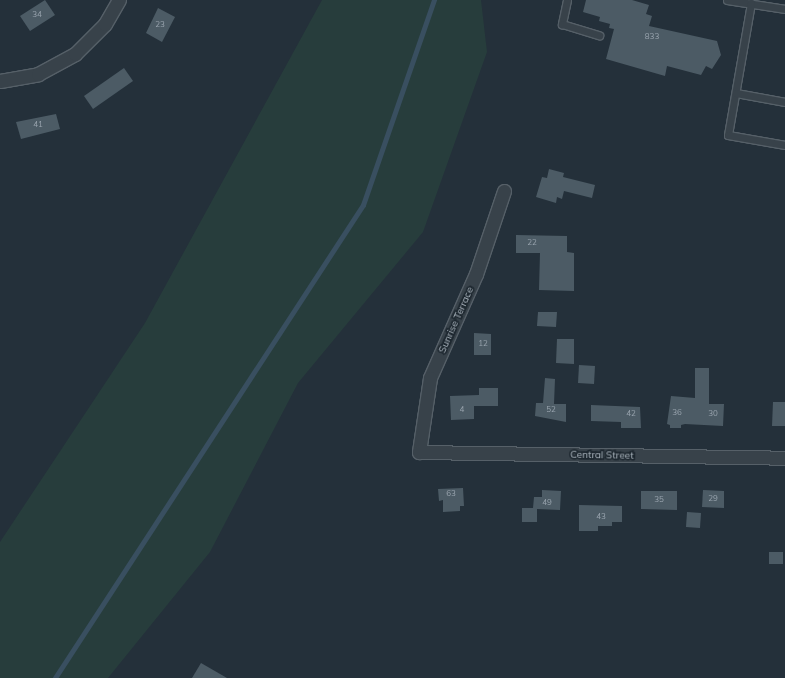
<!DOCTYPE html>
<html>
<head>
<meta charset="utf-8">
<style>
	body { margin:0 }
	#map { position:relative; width:785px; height:678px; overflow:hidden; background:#24303a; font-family:Mulish,sans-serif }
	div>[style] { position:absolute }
	.green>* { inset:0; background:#273d3c }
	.stream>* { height:4.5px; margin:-2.25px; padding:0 2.25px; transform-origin:2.25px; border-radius:2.25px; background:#394f60 }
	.building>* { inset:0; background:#4c5b65 }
	.roads { filter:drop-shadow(1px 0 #566068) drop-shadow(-1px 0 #566068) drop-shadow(0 1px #566068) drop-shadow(0 -1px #566068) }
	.service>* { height:7px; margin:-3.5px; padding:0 3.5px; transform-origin:3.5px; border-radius:3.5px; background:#38424a }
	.minor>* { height:13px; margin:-6.5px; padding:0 6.5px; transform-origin:6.5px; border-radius:6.5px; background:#38424a }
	span { translate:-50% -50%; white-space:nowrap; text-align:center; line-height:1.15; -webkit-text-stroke:3.5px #1d272f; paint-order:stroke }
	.number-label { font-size:8px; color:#99a4ae }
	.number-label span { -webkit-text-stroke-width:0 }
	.street-label { font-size:10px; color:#b3bdc6 }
</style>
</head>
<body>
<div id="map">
	<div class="green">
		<div style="clip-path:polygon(322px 0,481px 0,487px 52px,423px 232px,298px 383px,210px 552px,108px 678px,0 678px,0 542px,145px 323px)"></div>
	</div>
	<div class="stream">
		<div style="left:55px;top:678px;width:564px;rotate:-56.93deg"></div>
		<div style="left:363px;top:205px;width:217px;rotate:-70.9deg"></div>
	</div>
	<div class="building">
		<div style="clip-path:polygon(45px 0,55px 15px,30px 31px,20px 16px)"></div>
		<div style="clip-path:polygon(586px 0,632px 0,649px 5px,646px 14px,652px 16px,649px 26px,717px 41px,721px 55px,712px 69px,706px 66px,701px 75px,667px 66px,665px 76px,606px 59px,614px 29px,609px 28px,610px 24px,599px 21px,600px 17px,583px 12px)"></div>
		<div style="clip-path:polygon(158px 8px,175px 17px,162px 42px,146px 33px)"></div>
		<div style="clip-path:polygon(124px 68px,133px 81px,93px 109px,84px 96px)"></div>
		<div style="clip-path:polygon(56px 114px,60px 129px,21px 139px,16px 122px)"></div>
		<div style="clip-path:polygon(549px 169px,564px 173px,563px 177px,595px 185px,592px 198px,564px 191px,562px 199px,557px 197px,556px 203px,536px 197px,542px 177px,547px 178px)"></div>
		<div style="clip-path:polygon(516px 235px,567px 236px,567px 252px,574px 253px,574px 291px,539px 290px,540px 253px,516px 253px)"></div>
		<div style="clip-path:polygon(538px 312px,557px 312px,556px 327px,537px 326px)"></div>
		<div style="clip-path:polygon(474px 333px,491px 334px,491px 355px,474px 355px)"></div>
		<div style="clip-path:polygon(557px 339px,574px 339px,574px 364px,556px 363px)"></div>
		<div style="clip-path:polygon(579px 365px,595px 366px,594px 384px,578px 383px)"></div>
		<div style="clip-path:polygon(695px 368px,709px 368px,709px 404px,724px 404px,723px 426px,685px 424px,681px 425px,681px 428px,670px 428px,670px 425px,667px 424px,671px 396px,695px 398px)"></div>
		<div style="clip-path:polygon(545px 378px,555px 379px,554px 404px,566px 404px,566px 422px,535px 416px,536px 403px,543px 403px)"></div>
		<div style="clip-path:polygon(479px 388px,498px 388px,498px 406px,474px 406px,474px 419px,451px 420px,450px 396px,479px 395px)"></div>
		<div style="clip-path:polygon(773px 402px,785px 402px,785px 426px,772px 426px)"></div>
		<div style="clip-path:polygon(591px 405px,640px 407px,641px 428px,621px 428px,621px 422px,591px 421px)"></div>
		<div style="clip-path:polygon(463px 488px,464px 506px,460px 506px,460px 511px,443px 512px,443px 500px,439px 501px,438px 489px)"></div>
		<div style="clip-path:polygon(542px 490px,561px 491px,560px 510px,537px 509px,537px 522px,522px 522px,522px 508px,533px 508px,534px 497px,542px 497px)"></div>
		<div style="clip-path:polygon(703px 490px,724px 491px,724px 508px,702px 507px)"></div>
		<div style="clip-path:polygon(641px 491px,677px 491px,677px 510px,641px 509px)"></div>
		<div style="clip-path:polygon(579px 505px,622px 506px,622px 522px,612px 522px,612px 526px,598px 526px,598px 531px,579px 531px)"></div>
		<div style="clip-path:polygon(687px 512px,701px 513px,700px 528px,686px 527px)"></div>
		<div style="clip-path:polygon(769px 552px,783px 552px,783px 564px,769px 564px)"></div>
		<div style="clip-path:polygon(201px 663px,227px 678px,192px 678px)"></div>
	</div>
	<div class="roads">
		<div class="service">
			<div style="left:567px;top:0;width:25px;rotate:102deg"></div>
			<div style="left:562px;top:24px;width:39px;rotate:17deg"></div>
			<div style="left:727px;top:0;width:59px;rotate:8.8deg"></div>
			<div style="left:751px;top:3px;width:134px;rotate:99.9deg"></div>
			<div style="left:728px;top:135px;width:58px;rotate:10deg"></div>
			<div style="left:736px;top:93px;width:50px;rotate:10.4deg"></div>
		</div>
		<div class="minor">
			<div style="left:0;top:81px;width:39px;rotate:-10deg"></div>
			<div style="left:38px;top:74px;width:42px;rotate:-28.4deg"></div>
			<div style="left:75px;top:54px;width:42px;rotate:-45deg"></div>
			<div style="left:105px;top:24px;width:28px;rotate:-60deg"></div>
			<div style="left:504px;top:191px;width:88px;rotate:108.6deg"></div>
			<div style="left:476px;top:274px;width:114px;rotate:113.9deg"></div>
			<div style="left:430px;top:378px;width:75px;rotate:98.5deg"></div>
			<div style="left:419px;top:452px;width:366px;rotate:0.9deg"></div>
		</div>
	</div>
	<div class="number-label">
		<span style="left:37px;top:15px">34</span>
		<span style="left:160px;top:25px">23</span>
		<span style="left:652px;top:37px">833</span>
		<span style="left:38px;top:125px">41</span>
		<span style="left:532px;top:243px">22</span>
		<span style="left:483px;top:344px">12</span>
		<span style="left:462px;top:410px">4</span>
		<span style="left:551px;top:410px">52</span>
		<span style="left:677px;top:413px">36</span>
		<span style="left:631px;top:414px">42</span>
		<span style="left:713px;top:414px">30</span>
		<span style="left:451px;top:494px">63</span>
		<span style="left:713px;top:499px">29</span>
		<span style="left:659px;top:500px">35</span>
		<span style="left:547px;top:503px">49</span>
		<span style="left:601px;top:517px">43</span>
	</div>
	<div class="street-label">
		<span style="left:456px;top:320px;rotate:-66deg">Sunrise Terrace</span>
		<span style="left:602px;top:455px;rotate:1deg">Central Street</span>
	</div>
</div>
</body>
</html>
